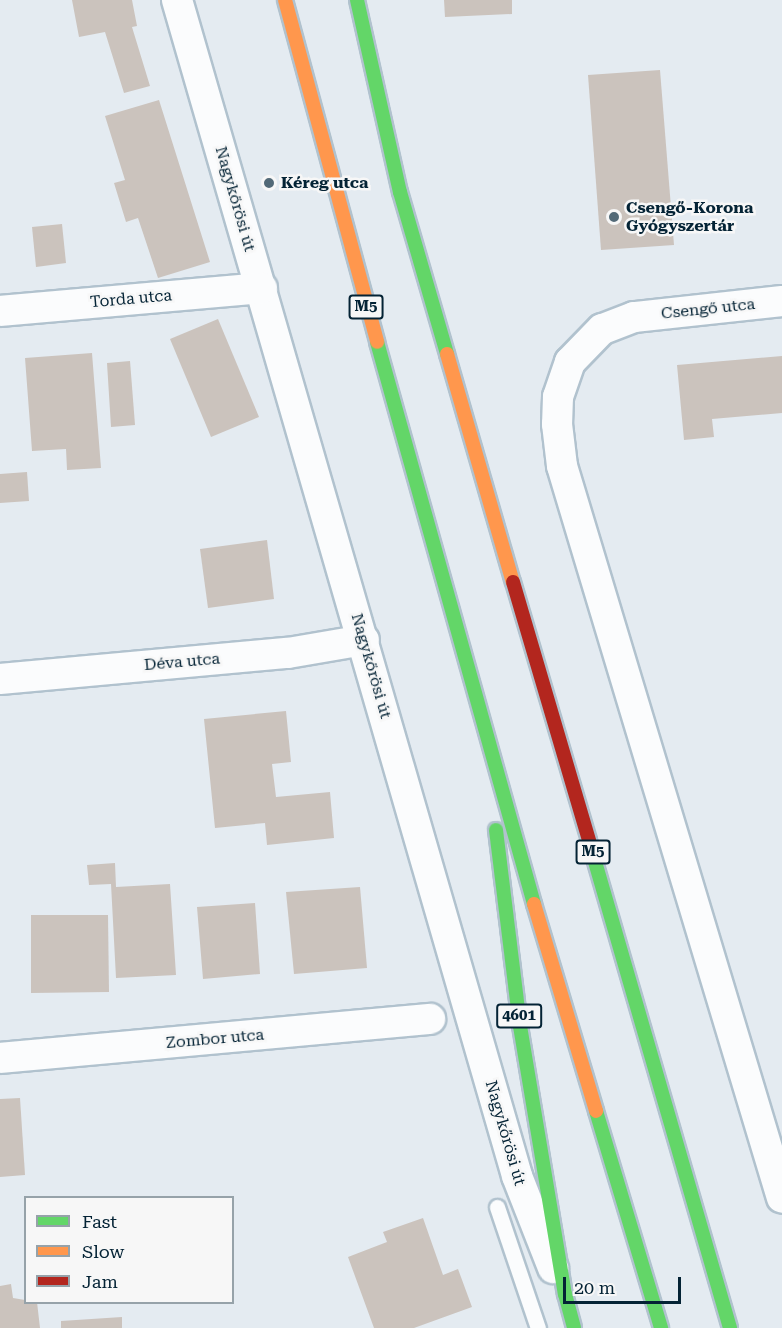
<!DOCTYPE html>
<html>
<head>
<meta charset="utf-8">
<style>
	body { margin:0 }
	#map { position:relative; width:782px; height:1328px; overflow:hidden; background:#e4ebf1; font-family:"Roboto Serif",serif }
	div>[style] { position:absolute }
	.building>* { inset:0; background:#cbc3bd }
	.roads { filter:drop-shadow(2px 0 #b1c2ce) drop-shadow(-2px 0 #b1c2ce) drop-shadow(0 2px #b1c2ce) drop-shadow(0 -2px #b1c2ce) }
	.lane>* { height:15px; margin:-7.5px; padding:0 7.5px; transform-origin:7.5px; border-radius:7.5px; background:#fbfcfd }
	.street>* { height:30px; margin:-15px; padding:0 15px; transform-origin:15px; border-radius:15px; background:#fbfcfd }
	.fast>* { height:14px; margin:-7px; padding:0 7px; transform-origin:7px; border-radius:7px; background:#63d668 }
	.slow>* { height:14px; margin:-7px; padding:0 7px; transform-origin:7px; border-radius:7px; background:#ff974d }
	.jam>* { height:14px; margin:-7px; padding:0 7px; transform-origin:7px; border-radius:7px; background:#b3261e }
	.dots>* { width:16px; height:16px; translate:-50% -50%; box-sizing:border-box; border:3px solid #f7f7f7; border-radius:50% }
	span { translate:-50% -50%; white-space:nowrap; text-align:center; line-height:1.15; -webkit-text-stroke:5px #f7f7f7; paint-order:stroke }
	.shield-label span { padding:2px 4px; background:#f7f7f7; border:2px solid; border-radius:4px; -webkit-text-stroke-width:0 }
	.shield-label { font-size:15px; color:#042335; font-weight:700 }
	.poi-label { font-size:16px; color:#042335; font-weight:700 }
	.left { translate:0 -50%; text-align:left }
	.street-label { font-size:16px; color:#042335 }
	.legend { position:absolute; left:24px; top:1196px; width:210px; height:108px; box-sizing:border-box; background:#f7f7f7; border:2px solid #96a2a9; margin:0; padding:8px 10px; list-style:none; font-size:18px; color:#042335 }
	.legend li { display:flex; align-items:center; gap:12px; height:30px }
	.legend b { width:30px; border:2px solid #96a2a9 }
	.scale { position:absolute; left:563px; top:1277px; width:118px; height:27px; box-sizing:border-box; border:3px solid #042335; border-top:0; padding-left:8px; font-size:18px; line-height:21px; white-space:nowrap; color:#042335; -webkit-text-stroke:4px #f7f7f7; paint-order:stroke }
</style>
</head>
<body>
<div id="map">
	<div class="building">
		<div style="clip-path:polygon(72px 0,132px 0,137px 26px,132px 27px,150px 86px,124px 93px,105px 32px,79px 37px)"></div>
		<div style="clip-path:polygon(444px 0,512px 0,512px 14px,445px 17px)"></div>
		<div style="clip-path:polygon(660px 70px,674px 245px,601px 250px,588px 75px)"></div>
		<div style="clip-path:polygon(159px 100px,210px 262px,158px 278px,138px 218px,126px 222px,114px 183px,125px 180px,105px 116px)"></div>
		<div style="clip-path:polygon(62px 224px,66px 263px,36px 267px,32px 227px)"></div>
		<div style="clip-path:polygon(218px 319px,259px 417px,211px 437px,170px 339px)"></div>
		<div style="clip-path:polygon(92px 353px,101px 468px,67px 470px,66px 449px,32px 451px,25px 358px)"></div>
		<div style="clip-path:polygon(782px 356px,782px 413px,712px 419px,714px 437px,684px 440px,677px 365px)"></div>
		<div style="clip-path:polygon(130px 361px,135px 425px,111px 427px,107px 363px)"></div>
		<div style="clip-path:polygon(27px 472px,29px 501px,0 503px,0 474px)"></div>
		<div style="clip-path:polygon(267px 540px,274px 599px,208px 608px,200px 549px)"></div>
		<div style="clip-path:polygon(286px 711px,291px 762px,272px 764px,276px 797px,330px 792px,334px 838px,267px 845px,265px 823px,215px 828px,204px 719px)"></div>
		<div style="clip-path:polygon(115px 863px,116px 887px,170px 884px,176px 975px,116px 978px,111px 884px,89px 885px,87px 865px)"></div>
		<div style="clip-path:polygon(360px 887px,367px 968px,294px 974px,286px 892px)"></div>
		<div style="clip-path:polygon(255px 903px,260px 974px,203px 979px,197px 907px)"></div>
		<div style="clip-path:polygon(31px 915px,108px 915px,109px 992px,31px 993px)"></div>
		<div style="clip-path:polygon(20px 1098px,25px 1175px,0 1177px,0 1099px)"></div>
		<div style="clip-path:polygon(423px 1218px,443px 1275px,458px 1269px,472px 1307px,414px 1328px,374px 1328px,348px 1257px,387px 1242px,383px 1232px)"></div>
		<div style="clip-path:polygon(11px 1284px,13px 1298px,37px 1302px,40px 1328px,0 1328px,0 1286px)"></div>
		<div style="clip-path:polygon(122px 1317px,122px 1328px,61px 1328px,61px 1321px)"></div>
	</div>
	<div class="roads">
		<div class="lane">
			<div style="left:497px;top:1207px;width:128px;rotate:71.3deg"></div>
		</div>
		<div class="street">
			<div style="left:177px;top:0;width:1224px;rotate:73.87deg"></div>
			<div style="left:517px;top:1176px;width:99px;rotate:68.6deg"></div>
			<div style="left:782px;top:301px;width:149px;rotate:173.8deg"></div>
			<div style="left:634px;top:317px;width:34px;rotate:159deg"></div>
			<div style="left:602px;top:329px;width:46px;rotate:134.1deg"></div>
			<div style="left:570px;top:362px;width:37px;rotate:109deg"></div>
			<div style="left:558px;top:397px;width:27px;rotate:92deg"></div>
			<div style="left:557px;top:424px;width:42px;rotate:83.2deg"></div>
			<div style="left:562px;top:466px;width:764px;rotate:73.27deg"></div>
			<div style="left:0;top:311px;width:263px;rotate:-5deg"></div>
			<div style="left:0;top:679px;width:289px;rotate:-5.2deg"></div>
			<div style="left:288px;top:653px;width:77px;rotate:-9.7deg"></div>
			<div style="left:0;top:1058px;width:432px;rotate:-5.2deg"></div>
		</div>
		<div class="fast">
			<div style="left:357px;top:0;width:197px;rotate:77.4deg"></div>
			<div style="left:400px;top:192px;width:169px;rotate:73.8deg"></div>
			<div style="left:377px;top:342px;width:584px;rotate:74.39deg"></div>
			<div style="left:496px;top:830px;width:197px;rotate:83deg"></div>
			<div style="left:520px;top:1026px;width:272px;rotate:80.5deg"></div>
			<div style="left:589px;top:841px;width:507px;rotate:73.85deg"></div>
			<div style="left:596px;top:1111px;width:227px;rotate:73.3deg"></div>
			<div style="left:565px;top:1294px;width:35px;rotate:75deg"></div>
		</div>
		<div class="slow">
			<div style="left:285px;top:0;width:354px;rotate:74.9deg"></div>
			<div style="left:447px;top:354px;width:237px;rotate:73.9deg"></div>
			<div style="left:534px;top:904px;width:216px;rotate:73.3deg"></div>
		</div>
		<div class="jam">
			<div style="left:513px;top:582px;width:270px;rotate:73.6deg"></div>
		</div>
	</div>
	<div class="dots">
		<div style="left:269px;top:183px;background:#526977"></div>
		<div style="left:614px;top:217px;background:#526977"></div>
	</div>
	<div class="shield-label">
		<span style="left:366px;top:307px">M5</span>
		<span style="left:593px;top:852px">M5</span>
		<span style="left:519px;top:1016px">4601</span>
	</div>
	<div class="poi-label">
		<span class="left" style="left:281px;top:183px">Kéreg utca</span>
		<span class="left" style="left:626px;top:217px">Csengő-Korona<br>Gyógyszertár</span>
	</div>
	<div class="street-label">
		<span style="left:235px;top:199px;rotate:74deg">Nagykőrösi út</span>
		<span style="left:131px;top:299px;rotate:-5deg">Torda utca</span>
		<span style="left:708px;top:309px;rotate:-6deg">Csengő utca</span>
		<span style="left:182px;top:662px;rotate:-5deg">Déva utca</span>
		<span style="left:371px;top:666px;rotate:74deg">Nagykőrösi út</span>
		<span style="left:215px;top:1039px;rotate:-5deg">Zombor utca</span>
		<span style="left:505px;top:1133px;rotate:74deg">Nagykőrösi út</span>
	</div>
	<ul class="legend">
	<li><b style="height:8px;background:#63d668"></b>Fast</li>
	<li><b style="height:8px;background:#ff974d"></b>Slow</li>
	<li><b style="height:8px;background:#b3261e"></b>Jam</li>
	</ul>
	<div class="scale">20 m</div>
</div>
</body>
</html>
